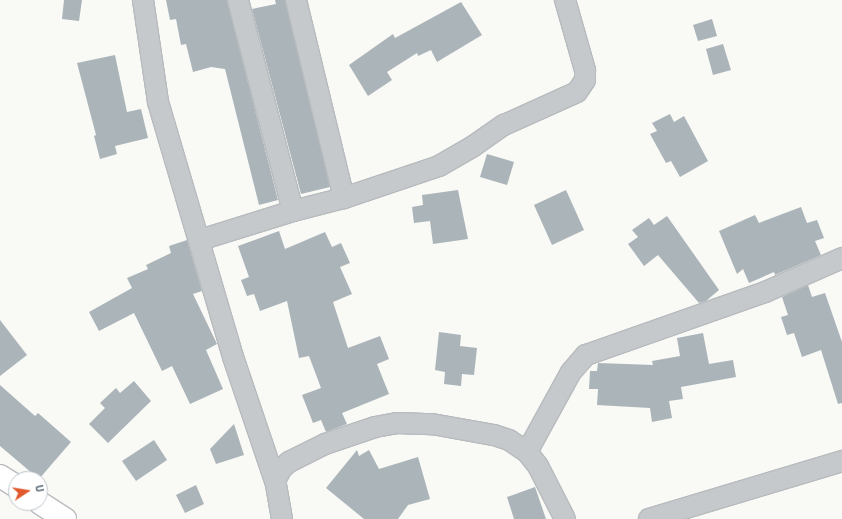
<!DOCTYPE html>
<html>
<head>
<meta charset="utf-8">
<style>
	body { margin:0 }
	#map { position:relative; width:842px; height:519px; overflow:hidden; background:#f9f9f6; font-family:"Source Sans 3",sans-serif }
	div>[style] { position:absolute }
	.building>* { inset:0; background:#abb4b9 }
	.roads { filter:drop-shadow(1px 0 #b8bbbe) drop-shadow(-1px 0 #b8bbbe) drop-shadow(0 1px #b8bbbe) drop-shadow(0 -1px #b8bbbe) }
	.street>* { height:20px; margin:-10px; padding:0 10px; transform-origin:10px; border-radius:10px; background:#c5c9cc }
	.highway>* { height:22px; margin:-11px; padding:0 11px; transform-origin:11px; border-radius:11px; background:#fff }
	span { translate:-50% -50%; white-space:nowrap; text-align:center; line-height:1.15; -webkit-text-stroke:4px #fff; paint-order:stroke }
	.north { position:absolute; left:8px; top:471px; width:40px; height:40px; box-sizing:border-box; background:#fff; border:1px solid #c1c7cd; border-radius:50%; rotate:78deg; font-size:11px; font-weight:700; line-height:16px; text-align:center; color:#647481 }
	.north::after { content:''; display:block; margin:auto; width:14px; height:18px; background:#e2582d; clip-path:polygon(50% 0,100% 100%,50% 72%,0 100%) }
</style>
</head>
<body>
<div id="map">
	<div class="building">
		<div style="clip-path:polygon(64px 0,82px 0,79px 21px,62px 19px)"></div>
		<div style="clip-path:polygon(166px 0,227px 0,278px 200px,259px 205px,225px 69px,211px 67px,193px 72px,186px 44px,181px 45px,176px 19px,170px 20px)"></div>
		<div style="clip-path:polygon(275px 0,285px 0,330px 187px,301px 194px,252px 9px,276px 4px)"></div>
		<div style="clip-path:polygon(461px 2px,482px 35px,437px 62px,431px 50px,418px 56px,417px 53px,387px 72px,392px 80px,368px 96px,349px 65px,393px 34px,395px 38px)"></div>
		<div style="clip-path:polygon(712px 19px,717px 36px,698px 41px,693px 25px)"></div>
		<div style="clip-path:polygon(723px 44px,731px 70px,713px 75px,706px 49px)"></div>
		<div style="clip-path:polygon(115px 55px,127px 112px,141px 109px,148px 138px,115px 146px,117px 154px,100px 159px,94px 136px,96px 135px,77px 63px)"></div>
		<div style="clip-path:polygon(670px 114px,674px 122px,684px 116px,708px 161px,680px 177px,671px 161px,666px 163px,650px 134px,657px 131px,652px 123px)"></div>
		<div style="clip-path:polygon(487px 154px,514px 162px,507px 185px,480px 177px)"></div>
		<div style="clip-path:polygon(458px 190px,468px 239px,433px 244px,430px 221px,414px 223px,412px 207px,423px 205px,422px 195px)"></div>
		<div style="clip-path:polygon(566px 190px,584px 230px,552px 245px,534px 205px)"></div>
		<div style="clip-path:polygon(801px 207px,807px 223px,817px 220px,824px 238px,815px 241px,821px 255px,775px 275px,774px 272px,749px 283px,743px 269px,737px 274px,719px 231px,755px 215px,759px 223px)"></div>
		<div style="clip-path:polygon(667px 216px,719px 290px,706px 301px,699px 303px,658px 255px,644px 266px,628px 244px,638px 237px,632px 230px,649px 218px,654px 225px)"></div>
		<div style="clip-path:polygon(279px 231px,285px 249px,325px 232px,332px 247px,341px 243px,350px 263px,340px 267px,352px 294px,333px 302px,348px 348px,380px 336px,389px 359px,377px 364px,389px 394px,342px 413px,347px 424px,326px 432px,321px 420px,313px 423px,302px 395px,321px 388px,309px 356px,299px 358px,287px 301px,260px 311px,254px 294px,247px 296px,241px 280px,249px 277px,238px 246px)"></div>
		<div style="clip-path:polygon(187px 240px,202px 291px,193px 294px,217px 344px,206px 350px,223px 389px,190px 404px,172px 366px,162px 371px,134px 313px,99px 331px,89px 312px,132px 288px,127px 278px,148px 269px,146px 265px,171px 253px,169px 246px)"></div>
		<div style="clip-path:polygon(808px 285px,812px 297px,825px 293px,842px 342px,842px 403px,838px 404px,821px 350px,802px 357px,794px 333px,787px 335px,781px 317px,788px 315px,782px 297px)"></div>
		<div style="clip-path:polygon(0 320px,27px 355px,0 376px)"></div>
		<div style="clip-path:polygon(439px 332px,461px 335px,460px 346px,477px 348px,474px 375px,462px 374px,461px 386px,444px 384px,445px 372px,435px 370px)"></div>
		<div style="clip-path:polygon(703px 333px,709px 364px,733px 360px,736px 377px,681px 387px,683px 399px,669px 401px,672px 418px,652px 422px,650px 408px,597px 405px,598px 389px,589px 389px,590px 371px,597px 371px,598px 363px,653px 365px,652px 361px,680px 356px,677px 338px)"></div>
		<div style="clip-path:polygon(134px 381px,151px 401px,108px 443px,89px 424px,105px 408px,100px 403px,116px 388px,120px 393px)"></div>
		<div style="clip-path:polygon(0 385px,35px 416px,38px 413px,71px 442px,39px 479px,0 446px)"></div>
		<div style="clip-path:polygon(234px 424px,244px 455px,216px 464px,210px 449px)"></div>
		<div style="clip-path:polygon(154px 440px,167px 460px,136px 481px,122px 461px)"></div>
		<div style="clip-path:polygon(357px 450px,359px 456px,369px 450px,379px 469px,418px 457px,430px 499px,408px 505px,398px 519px,364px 519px,326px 488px)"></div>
		<div style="clip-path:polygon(196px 485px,204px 504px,185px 513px,176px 495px)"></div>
		<div style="clip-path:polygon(535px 487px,546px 519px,514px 519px,507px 497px)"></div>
	</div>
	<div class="roads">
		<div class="street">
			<div style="left:143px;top:0;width:103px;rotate:81.6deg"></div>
			<div style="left:158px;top:102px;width:266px;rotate:73.6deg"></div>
			<div style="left:233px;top:357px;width:131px;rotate:71.3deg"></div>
			<div style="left:238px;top:0;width:218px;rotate:75.4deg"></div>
			<div style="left:296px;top:0;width:204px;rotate:76.4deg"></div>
			<div style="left:200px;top:240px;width:97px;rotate:-17.3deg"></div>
			<div style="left:293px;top:211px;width:53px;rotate:-14.3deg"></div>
			<div style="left:344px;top:198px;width:100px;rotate:-18.6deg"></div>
			<div style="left:439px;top:166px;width:38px;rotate:-30deg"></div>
			<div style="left:472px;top:147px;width:39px;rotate:-35deg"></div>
			<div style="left:504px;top:125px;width:80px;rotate:-24.3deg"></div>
			<div style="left:577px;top:92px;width:14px;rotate:-56deg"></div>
			<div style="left:585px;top:80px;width:10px;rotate:-90deg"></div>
			<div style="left:585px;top:70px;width:73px;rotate:-105.9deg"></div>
			<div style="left:527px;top:452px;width:91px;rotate:-61.2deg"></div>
			<div style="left:571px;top:372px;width:23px;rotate:-49deg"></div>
			<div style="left:586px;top:355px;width:190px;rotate:-19.4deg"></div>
			<div style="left:765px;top:292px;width:84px;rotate:-23.8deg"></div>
			<div style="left:282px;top:519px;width:39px;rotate:-100deg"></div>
			<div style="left:275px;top:481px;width:13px;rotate:-63deg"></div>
			<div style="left:281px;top:469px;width:11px;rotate:-41deg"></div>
			<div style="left:289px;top:462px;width:40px;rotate:-26.6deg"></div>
			<div style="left:325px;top:444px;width:53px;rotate:-18.8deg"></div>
			<div style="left:375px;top:427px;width:22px;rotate:-10deg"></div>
			<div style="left:397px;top:423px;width:35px;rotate:2deg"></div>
			<div style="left:432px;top:424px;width:63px;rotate:10.1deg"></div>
			<div style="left:494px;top:435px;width:16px;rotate:18deg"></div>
			<div style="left:509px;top:440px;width:22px;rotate:34deg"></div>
			<div style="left:527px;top:452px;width:18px;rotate:52deg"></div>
			<div style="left:538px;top:466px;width:59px;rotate:63deg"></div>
			<div style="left:649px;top:519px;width:202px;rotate:-16.7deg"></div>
		</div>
		<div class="highway">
			<div style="left:0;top:476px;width:19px;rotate:32deg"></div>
			<div style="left:40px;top:503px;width:30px;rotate:33deg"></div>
		</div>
	</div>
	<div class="north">U</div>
</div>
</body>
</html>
